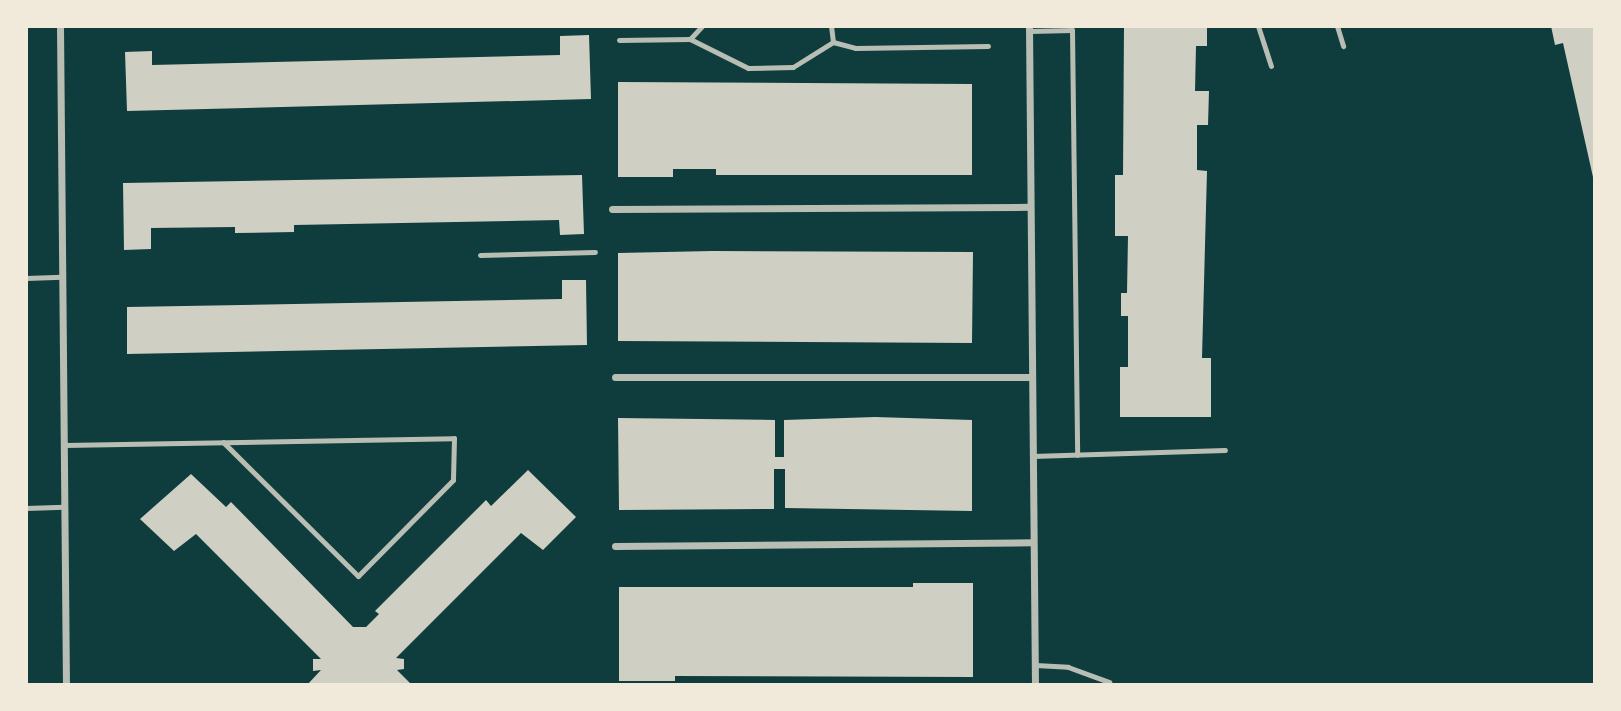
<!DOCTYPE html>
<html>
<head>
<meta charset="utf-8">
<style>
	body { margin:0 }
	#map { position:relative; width:1621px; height:711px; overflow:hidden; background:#0f3d3e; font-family:Signika,sans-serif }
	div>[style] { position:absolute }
	.building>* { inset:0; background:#cfcfc3 }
	.service>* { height:5px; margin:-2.5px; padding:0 2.5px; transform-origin:2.5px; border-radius:2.5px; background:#b8beb3 }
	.minor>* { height:7px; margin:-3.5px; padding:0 3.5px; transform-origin:3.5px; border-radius:3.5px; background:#b8beb3 }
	span { translate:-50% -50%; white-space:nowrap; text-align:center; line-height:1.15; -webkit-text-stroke:6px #f1e9da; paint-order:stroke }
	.frame { position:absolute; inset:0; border:28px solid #f1e9da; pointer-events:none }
</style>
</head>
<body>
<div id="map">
	<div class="building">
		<div style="clip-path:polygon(1124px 26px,1207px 26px,1207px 46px,1196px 46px,1195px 91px,1209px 91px,1208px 125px,1197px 125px,1197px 170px,1207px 171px,1202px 358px,1211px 358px,1211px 417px,1120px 417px,1120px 367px,1128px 367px,1128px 316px,1121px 316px,1121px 293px,1127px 293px,1128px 236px,1115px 236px,1115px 175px,1123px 175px)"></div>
		<div style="clip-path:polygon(1551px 26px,1595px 26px,1595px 186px,1563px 43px,1555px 45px)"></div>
		<div style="clip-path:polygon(589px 35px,591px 99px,127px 111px,125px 52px,152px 51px,152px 65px,560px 55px,560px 36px)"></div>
		<div style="clip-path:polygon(618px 82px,972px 84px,972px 175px,716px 175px,716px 169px,673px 169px,673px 177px,618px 177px)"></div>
		<div style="clip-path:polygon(582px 175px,584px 234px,560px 235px,559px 220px,294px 225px,294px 232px,235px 233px,235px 227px,151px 228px,151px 249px,124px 250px,123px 183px)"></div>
		<div style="clip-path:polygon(712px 251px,973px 252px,972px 343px,618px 341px,618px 253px)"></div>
		<div style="clip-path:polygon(562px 280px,586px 280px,587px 345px,127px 354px,127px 307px,562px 299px)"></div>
		<div style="clip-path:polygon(875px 417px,972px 420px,972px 511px,785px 508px,785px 469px,774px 469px,774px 509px,619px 510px,618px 418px,775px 420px,775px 457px,784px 457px,784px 420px)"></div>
		<div style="clip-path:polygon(528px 470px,576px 517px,543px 550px,521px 533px,396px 658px,404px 659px,404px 669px,397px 670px,412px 685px,307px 685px,321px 670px,313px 671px,313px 659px,321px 659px,196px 534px,174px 551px,140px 519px,191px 474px,226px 507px,231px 502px,353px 627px,366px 627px,379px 614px,375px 611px,486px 500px,491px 506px)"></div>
		<div style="clip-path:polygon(913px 583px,973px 583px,973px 677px,675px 676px,675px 681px,619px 681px,619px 587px,913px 587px)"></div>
	</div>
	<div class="service">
		<div style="left:1258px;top:26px;width:42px;rotate:72deg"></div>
		<div style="left:1337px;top:26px;width:21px;rotate:73deg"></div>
		<div style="left:1029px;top:31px;width:43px;rotate:-1.3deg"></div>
		<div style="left:1072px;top:30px;width:425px;rotate:89.3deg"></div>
		<div style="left:690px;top:39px;width:65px;rotate:26.6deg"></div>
		<div style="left:748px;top:68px;width:45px;rotate:-1.3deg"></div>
		<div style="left:793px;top:67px;width:47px;rotate:-32deg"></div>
		<div style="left:833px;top:42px;width:16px;rotate:-97deg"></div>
		<div style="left:619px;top:40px;width:71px;rotate:-0.8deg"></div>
		<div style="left:690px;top:39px;width:18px;rotate:-47deg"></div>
		<div style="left:833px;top:42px;width:23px;rotate:15deg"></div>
		<div style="left:855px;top:48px;width:133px;rotate:-0.9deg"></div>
		<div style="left:480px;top:255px;width:115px;rotate:-1.5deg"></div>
		<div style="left:26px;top:278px;width:36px;rotate:-2deg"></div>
		<div style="left:64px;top:445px;width:390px;rotate:-1deg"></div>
		<div style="left:454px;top:438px;width:42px;rotate:91.4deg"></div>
		<div style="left:453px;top:480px;width:135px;rotate:134.7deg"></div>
		<div style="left:358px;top:576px;width:190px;rotate:-135.2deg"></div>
		<div style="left:1032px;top:456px;width:193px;rotate:-1.8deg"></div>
		<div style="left:26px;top:508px;width:38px;rotate:-2deg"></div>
		<div style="left:1035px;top:665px;width:33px;rotate:3deg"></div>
		<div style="left:1068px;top:667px;width:44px;rotate:20.1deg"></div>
	</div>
	<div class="minor">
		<div style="left:60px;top:26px;width:659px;rotate:89.48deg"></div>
		<div style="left:1029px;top:26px;width:659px;rotate:89.48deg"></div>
		<div style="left:612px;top:209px;width:416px;rotate:-0.3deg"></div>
		<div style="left:615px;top:377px;width:416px"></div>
		<div style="left:615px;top:546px;width:418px;rotate:-0.5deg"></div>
	</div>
	<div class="frame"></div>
</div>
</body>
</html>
